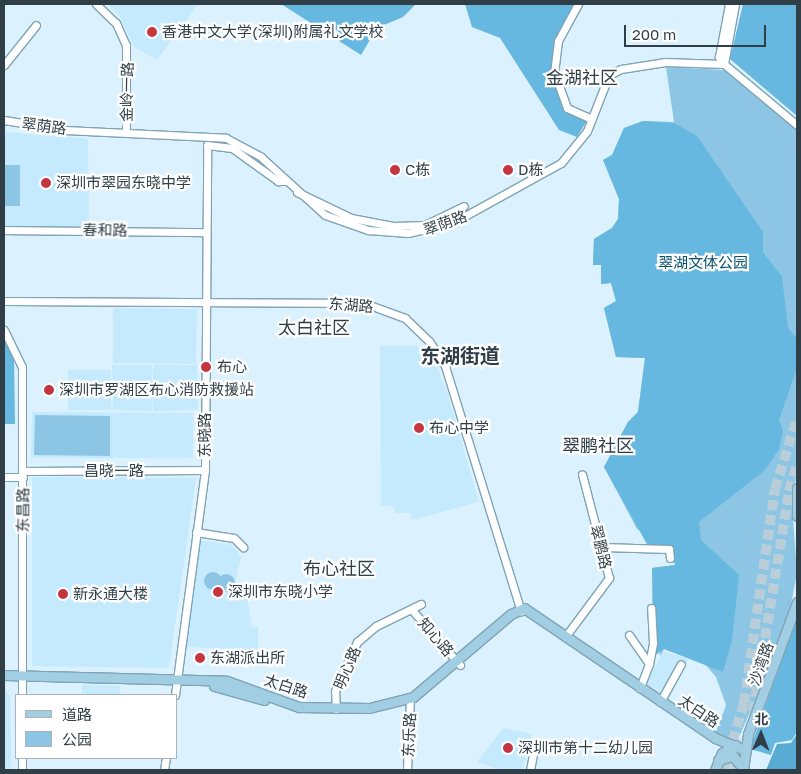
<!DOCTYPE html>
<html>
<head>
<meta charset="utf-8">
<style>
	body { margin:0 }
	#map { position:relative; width:801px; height:774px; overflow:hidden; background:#dbf2fe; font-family:"Golos Text","Noto Sans SC",sans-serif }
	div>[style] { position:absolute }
	.built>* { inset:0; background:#c5e9fd }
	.green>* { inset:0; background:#8cc6e4 }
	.round { border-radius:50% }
	.forest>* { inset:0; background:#66b8e0 }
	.water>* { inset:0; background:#58abd2 }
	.highway-tunnel>* { height:10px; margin-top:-5px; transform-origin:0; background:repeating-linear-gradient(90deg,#b9ced9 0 10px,transparent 0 15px) }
	.roads { filter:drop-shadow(1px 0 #7fa3b5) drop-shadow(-1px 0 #7fa3b5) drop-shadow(0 1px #7fa3b5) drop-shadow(0 -1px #7fa3b5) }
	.minor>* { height:7px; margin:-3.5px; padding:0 3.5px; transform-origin:3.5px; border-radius:3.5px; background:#fff }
	.major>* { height:9px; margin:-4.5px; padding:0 4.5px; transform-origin:4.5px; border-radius:4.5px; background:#a2cee4 }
	.dots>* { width:14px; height:14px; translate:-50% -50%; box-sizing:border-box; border:2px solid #fff; border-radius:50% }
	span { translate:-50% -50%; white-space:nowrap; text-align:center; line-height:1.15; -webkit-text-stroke:4.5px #fff; paint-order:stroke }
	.poi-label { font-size:15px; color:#303f47 }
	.left { translate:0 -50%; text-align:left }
	.street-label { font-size:15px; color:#303f47 }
	.park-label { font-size:15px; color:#0c516c }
	.quarter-label { font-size:18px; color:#303f47 }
	.district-label { font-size:20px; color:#303f47; font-weight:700 }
	.frame { position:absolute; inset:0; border:5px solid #303f47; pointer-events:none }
	.legend { position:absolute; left:15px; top:694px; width:162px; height:65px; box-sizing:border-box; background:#fff; border:1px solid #acb2b5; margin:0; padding:6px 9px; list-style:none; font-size:15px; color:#303f47 }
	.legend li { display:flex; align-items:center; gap:10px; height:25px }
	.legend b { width:25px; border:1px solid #acb2b5 }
	.north { position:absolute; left:736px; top:709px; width:50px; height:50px; -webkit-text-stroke:4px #fff; paint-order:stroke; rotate:1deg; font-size:14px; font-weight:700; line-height:20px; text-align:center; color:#303f47 }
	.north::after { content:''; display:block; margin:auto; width:18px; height:22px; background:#303f47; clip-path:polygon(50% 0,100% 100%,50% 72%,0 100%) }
	.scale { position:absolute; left:624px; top:25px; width:142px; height:22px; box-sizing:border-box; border:2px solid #303f47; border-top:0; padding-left:6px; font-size:15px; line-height:18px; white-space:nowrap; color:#303f47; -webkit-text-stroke:4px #fff; paint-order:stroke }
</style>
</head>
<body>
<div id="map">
	<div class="built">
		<div style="clip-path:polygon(108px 4px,198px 4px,157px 60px,134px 47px,120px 17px)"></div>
		<div style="clip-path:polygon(4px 132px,88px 139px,89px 228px,4px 227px)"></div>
		<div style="clip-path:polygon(113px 308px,197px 309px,196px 364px,113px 363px)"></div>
		<div style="clip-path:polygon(380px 346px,429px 346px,449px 398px,479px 502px,412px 520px,410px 513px,395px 513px,393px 506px,381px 506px)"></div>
		<div style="clip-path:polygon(112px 365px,152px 365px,152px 411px,113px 410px)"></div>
		<div style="clip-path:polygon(153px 365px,197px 365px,198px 410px,153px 411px)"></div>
		<div style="clip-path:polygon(68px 370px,111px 370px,111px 410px,68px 410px)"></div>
		<div style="clip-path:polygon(32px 412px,193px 413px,193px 458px,31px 458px)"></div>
		<div style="clip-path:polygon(32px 477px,196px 478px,169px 668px,32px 666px)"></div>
		<div style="clip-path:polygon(199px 540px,232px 545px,241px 557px,234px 587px,245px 588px,242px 595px,247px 597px,252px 628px,258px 626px,258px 650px,186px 647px)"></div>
		<div style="clip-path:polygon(664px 651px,688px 659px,667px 696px,646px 683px)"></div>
		<div style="clip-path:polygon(82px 685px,120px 686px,120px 695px,82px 695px)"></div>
		<div style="clip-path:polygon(4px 688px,10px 696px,11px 770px,4px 770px)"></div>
		<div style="clip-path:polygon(503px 728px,532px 734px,522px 770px,501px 770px,477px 762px)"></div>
	</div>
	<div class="green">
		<div style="clip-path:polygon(666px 67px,724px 70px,797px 130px,797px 470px,792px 504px,797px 573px,791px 605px,757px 696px,740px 735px,729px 739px,716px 732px,726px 705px,716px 677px,705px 664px,673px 652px,664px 649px,660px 657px,652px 568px,675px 565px,670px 546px,637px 529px,604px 467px,628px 422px,638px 412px,645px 358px,616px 357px,604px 308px,616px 301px,611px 283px,601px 284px,601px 265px,593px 265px,594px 239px,612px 228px,618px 219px,619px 199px,603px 160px,612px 155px,624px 128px,643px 121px,674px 122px)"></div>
		<div style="clip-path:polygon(4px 165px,20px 165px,20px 206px,4px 206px)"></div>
		<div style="clip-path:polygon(35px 415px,110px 416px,110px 456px,34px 455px)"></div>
		<div class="round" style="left:204px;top:572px;width:18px;height:18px"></div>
		<div class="round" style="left:217px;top:574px;width:18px;height:18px"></div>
	</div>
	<div class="forest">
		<div style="clip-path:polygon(281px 4px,416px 4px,403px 17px,377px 28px,361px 55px)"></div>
		<div style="clip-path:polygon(465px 4px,578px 4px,553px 60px,563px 103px,588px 119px,577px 137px,559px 130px,500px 38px,472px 27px)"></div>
		<div style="clip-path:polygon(743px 4px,797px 4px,797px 116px,730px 59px)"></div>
		<div style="clip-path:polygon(643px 121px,674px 123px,697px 136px,763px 232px,763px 252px,782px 277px,788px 328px,797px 339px,797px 368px,779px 420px,783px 431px,779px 449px,765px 470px,699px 522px,701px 540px,739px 575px,732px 640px,723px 672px,664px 649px,653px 657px,652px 568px,675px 565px,670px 546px,648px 546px,604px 467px,628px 422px,638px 412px,645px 358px,616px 357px,604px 308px,616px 301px,611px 283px,601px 284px,601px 265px,593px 265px,594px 239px,612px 228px,618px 219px,619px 199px,603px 160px,612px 155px,624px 128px)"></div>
		<div style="clip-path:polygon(4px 338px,14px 357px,15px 424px,4px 424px)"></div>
		<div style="clip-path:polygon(797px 618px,797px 732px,792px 740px,775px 743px,771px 755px,750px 749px)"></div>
	</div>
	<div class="water">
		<div style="clip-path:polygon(797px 734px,797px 770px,766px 770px,777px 744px,791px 743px)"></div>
	</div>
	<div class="highway-tunnel">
		<div style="left:753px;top:712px;width:224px;rotate:-80.7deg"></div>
		<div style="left:789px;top:491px;width:28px;rotate:-73deg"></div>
		<div style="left:724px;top:770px;width:70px;rotate:-73.4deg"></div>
		<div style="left:744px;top:703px;width:216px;rotate:-81.8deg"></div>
		<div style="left:775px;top:489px;width:73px;rotate:-72.6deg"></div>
		<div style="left:735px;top:770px;width:31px;rotate:-73deg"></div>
	</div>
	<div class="roads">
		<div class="minor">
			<div style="left:96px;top:4px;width:28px;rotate:44deg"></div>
			<div style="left:116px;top:23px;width:24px;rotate:66deg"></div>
			<div style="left:126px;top:45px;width:86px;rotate:90deg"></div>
			<div style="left:578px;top:4px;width:42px;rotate:118.4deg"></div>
			<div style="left:558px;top:41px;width:31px;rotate:97deg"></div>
			<div style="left:554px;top:72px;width:38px;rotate:70deg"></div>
			<div style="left:567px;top:108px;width:27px;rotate:24deg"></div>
			<div style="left:724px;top:64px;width:9px;rotate:-126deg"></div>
			<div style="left:719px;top:57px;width:54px;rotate:-79.3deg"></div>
			<div style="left:724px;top:64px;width:61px;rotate:-79.6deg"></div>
			<div style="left:4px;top:65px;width:51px;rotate:-51.3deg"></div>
			<div style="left:4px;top:120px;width:62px;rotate:9.3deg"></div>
			<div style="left:65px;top:130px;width:161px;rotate:2.8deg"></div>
			<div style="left:226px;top:138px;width:40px;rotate:28deg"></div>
			<div style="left:261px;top:157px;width:86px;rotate:42.2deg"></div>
			<div style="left:325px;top:215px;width:46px;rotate:19.2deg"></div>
			<div style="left:368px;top:230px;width:40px;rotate:4.3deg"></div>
			<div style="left:408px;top:233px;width:47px;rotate:-13.4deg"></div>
			<div style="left:454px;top:222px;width:122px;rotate:-28.9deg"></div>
			<div style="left:561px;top:163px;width:41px;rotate:-50.9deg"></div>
			<div style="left:587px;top:131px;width:60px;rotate:-68.6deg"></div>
			<div style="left:609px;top:75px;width:13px;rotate:-27deg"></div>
			<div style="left:621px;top:69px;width:45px;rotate:-9deg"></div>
			<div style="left:665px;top:62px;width:59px;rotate:1.9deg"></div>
			<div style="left:724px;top:64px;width:95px;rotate:39.9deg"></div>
			<div style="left:297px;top:192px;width:60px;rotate:25.7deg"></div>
			<div style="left:351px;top:218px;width:43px;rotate:10.8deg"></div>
			<div style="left:393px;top:226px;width:32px;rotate:-2deg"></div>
			<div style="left:425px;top:225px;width:43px;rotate:-26deg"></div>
			<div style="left:4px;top:230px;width:202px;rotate:0.6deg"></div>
			<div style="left:4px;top:301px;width:360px;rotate:0.3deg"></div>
			<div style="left:364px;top:303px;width:44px;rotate:20.1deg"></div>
			<div style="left:405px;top:318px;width:33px;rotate:44deg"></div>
			<div style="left:429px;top:341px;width:30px;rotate:57deg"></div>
			<div style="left:445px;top:366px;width:257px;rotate:72.8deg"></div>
			<div style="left:4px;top:330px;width:41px;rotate:64.1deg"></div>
			<div style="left:22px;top:367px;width:328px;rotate:90deg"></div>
			<div style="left:23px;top:471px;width:182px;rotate:-0.3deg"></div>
			<div style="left:4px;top:477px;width:19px"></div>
			<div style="left:196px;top:532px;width:38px;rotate:9deg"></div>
			<div style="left:234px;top:538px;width:13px;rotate:45deg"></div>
			<div style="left:602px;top:547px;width:67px;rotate:1.7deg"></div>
			<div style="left:669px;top:549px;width:9px;rotate:84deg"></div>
			<div style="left:412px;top:610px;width:73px;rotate:48.9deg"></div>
			<div style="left:629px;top:635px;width:35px;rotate:55deg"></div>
			<div style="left:649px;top:664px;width:26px;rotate:111deg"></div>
			<div style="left:565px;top:637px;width:74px;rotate:-53.3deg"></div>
			<div style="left:609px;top:578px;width:107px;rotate:-104.6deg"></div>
			<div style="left:649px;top:664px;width:21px;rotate:-79deg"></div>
			<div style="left:653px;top:643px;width:35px;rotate:-93deg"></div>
			<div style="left:175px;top:695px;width:227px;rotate:-82.4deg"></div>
			<div style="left:205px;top:470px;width:325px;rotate:-89.6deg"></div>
			<div style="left:207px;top:145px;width:25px;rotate:7deg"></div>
			<div style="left:232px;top:148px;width:57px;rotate:35.7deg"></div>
			<div style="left:278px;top:181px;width:8px"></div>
			<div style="left:660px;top:702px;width:43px;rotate:-61.1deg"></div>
			<div style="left:336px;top:709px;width:18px;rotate:-93deg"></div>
			<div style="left:335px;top:691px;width:54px;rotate:-65.8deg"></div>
			<div style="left:357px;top:642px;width:25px;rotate:-40deg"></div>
			<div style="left:376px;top:626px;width:50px;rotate:-26.1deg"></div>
			<div style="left:684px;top:717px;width:12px;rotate:-59deg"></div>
			<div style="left:22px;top:770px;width:12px;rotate:-90deg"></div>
			<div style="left:164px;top:770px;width:12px;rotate:-81deg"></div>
			<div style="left:407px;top:770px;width:71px;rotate:-87.6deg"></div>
			<div style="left:530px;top:770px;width:16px;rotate:-79deg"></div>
		</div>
		<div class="major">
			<div style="left:797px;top:488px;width:28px;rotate:90deg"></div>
			<div style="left:4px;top:675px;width:223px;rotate:1.5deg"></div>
			<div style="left:227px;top:681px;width:77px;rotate:19.9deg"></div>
			<div style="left:299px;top:707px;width:70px;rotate:0.8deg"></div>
			<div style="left:369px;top:708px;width:45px;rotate:-14deg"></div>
			<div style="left:413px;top:697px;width:128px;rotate:-40.3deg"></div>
			<div style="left:511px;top:614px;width:14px;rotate:-25deg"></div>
			<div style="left:524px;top:608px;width:231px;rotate:34.2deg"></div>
			<div style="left:715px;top:738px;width:31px;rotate:22deg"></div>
			<div style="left:214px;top:686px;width:52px;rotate:15.6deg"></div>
			<div style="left:718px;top:760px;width:16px;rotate:-15deg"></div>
			<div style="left:733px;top:756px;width:16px;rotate:50deg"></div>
			<div style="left:715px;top:770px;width:18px;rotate:-68deg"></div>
			<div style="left:722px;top:753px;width:16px;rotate:-30deg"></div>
			<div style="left:743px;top:770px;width:36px;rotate:-82deg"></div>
			<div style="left:748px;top:734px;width:141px;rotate:-69.6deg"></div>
		</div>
	</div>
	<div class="dots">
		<div style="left:152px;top:32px;background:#c53540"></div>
		<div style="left:395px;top:170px;background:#c53540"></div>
		<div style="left:508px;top:170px;background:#c53540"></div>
		<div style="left:46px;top:183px;background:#c53540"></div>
		<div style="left:206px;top:367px;background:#c53540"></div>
		<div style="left:49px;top:390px;background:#c53540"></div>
		<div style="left:419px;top:428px;background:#c53540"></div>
		<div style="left:218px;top:592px;background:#c53540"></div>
		<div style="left:63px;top:594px;background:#c53540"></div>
		<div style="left:200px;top:658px;background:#c53540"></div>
		<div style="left:508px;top:748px;background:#c53540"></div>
	</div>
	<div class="poi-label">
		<span class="left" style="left:162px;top:32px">香港中文大学(深圳)附属礼文学校</span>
		<span class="left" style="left:405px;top:170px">C栋</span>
		<span class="left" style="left:518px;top:170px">D栋</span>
		<span class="left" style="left:56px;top:183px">深圳市翠园东晓中学</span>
		<span class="left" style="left:217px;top:367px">布心</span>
		<span class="left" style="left:59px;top:390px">深圳市罗湖区布心消防救援站</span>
		<span class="left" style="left:429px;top:428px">布心中学</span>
		<span class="left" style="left:228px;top:592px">深圳市东晓小学</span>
		<span class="left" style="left:73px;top:594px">新永通大楼</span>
		<span class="left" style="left:210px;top:658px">东湖派出所</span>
		<span class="left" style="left:518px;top:748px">深圳市第十二幼儿园</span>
	</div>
	<div class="street-label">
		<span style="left:127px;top:92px;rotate:-89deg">金岭一路</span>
		<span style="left:44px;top:126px;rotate:7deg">翠荫路</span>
		<span style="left:445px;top:223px;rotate:-20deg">翠荫路</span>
		<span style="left:105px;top:230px;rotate:1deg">春和路</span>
		<span style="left:351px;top:305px;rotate:4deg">东湖路</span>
		<span style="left:205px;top:435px;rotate:-90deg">东晓路</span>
		<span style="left:114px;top:471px">昌晓一路</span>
		<span style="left:23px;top:510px;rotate:-90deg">东昌路</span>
		<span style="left:601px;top:547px;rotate:76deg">翠鹏路</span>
		<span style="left:436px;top:637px;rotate:49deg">知心路</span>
		<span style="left:761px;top:664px;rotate:-70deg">沙湾路</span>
		<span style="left:347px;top:668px;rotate:-67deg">明心路</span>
		<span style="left:286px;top:686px;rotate:18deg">太白路</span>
		<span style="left:699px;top:711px;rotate:34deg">太白路</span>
		<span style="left:409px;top:735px;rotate:-87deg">东乐路</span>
	</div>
	<div class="park-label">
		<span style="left:703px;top:263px">翠湖文体公园</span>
	</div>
	<div class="quarter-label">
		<span style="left:582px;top:77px">金湖社区</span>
		<span style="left:314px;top:327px">太白社区</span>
		<span style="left:598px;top:445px">翠鹏社区</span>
		<span style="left:339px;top:568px">布心社区</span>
	</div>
	<div class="district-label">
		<span style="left:460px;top:355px">东湖街道</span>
	</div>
	<div class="frame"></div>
	<ul class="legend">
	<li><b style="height:6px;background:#a2cee4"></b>道路</li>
	<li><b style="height:14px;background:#8cc6e4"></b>公园</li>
	</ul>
	<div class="north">北</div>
	<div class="scale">200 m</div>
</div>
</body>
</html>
